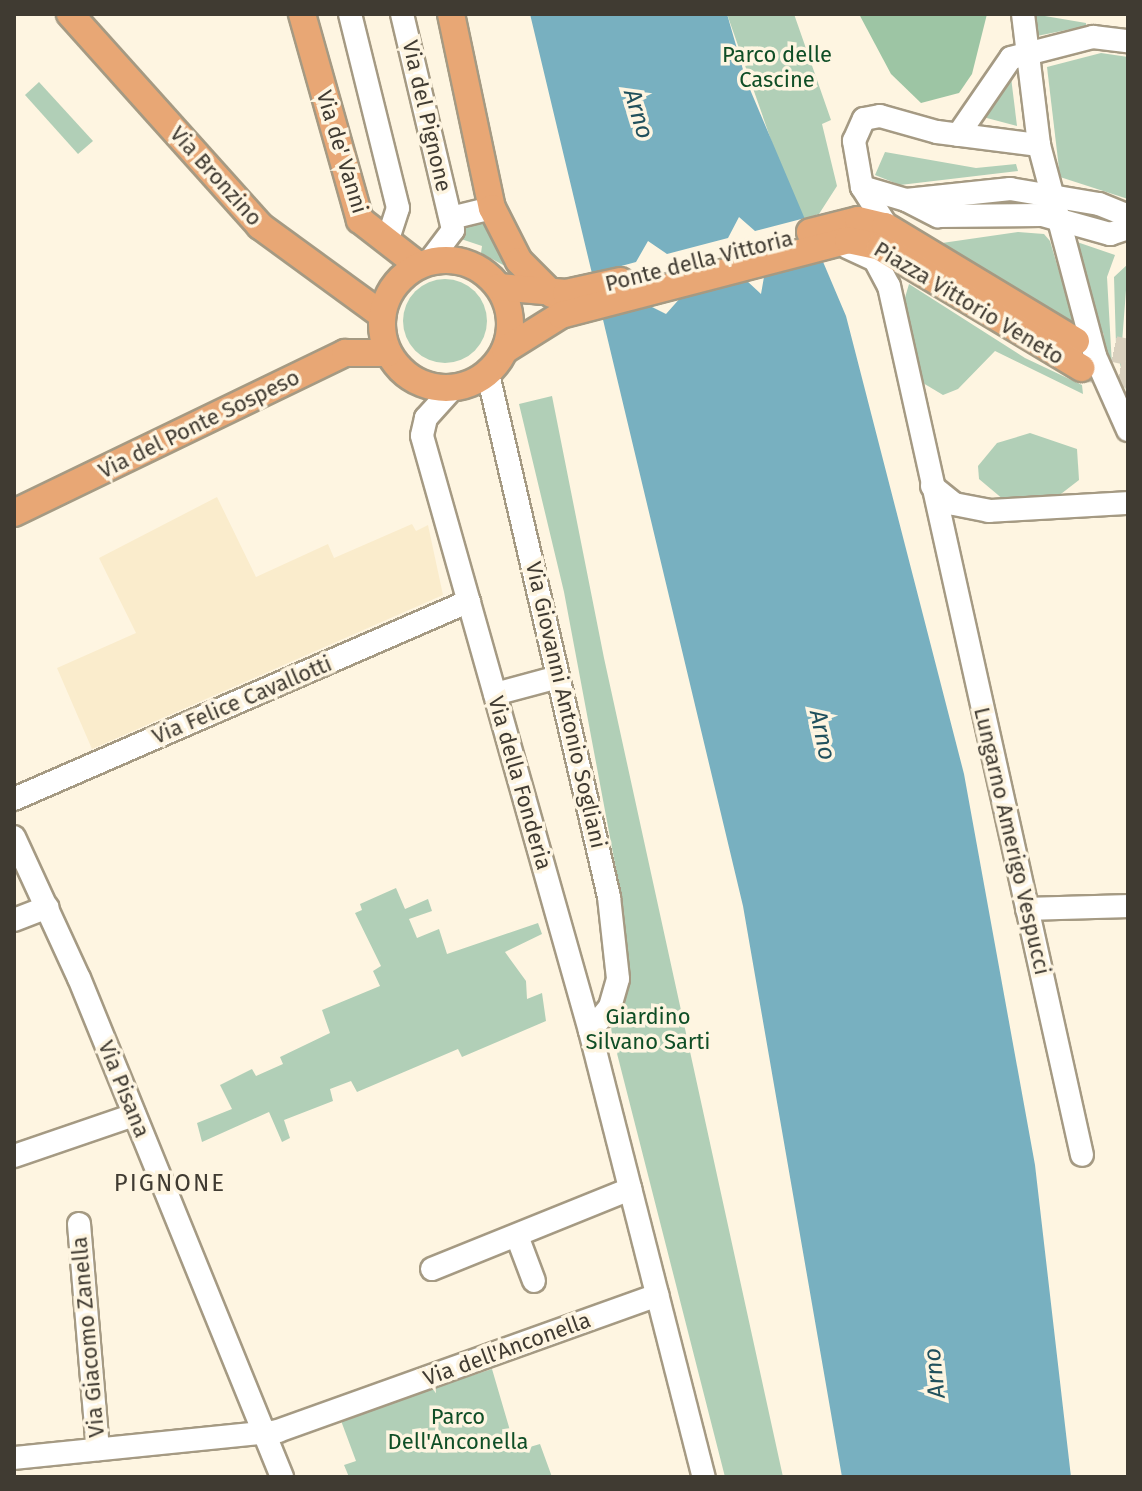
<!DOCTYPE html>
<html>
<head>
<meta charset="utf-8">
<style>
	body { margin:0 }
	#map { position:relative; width:1142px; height:1491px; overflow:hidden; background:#fef5e1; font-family:"Fira Sans",sans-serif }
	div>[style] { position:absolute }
	.built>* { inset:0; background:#faeccc }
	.green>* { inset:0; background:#b1cfb7 }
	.round { border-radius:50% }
	.forest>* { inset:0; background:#9dc5a4 }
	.water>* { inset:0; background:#78b0c0 }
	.pier>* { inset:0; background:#fef5e1 }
	.major-tunnel>* { height:26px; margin-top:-13px; transform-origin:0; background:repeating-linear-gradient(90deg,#d8d0be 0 26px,transparent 0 39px) }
	.roads { filter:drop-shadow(2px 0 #a59a83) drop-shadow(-2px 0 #a59a83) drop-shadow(0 2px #a59a83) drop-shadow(0 -2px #a59a83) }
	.minor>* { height:22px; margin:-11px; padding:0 11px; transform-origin:11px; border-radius:11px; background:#fff }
	.major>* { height:26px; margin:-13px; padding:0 13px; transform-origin:13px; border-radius:13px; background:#e8a775 }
	.major>.ring { margin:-13px; padding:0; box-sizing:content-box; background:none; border:26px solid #e8a775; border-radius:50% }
	span { translate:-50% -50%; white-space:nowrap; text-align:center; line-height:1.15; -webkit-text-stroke:7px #fef5e1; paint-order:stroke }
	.park-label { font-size:22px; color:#0f4e26 }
	.street-label { font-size:22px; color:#403b32 }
	.water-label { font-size:24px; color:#20505c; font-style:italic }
	.neighbourhood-label { font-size:24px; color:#403b32; letter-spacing:2px }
	.frame { position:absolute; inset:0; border:16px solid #403b32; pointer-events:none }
</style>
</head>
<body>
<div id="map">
	<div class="built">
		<div style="clip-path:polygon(217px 497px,256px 577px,328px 544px,334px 558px,412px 524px,416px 531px,428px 525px,443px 595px,92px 749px,57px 668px,136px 633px,99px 558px)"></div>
	</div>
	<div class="green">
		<div style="clip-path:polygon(727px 14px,794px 14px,831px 120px,822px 124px,837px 186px,819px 214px,799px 220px)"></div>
		<div style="clip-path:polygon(1033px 14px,1086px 23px,1086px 26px,1037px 36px)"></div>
		<div style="clip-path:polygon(1101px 53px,1128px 57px,1128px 199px,1060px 177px,1047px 67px)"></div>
		<div style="clip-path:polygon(1010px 69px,1017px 126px,983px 117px)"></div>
		<div style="clip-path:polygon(39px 82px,93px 141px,78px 154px,25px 95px)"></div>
		<div style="clip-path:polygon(885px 152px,976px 168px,1016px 164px,1018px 171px,900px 185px,875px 175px)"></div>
		<div style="clip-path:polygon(482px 217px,491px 238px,514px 271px,481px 253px,482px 246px,458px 238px,468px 222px)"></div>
		<div style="clip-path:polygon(1018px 232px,1044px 234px,1050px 241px,1075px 325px,942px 243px)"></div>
		<div style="clip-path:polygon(1077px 242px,1115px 255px,1107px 277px,1113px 383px)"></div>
		<div style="clip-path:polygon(1128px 264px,1122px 343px,1128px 399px,1116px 346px,1114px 277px)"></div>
		<div class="round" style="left:403px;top:279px;width:84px;height:84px"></div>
		<div style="clip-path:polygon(909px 284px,1025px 358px,1082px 385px,1083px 394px,995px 351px,958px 389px,943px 395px,923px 383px,904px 301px)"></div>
		<div style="clip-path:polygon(552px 396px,604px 658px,783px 1477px,725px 1477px,610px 1026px,626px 964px,624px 912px,564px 592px,519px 404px)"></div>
		<div style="clip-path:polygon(1030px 433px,1077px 449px,1079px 480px,1057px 497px,1004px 500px,979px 479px,978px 466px,997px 443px)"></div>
		<div style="clip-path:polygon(396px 888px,405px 909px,428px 899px,432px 911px,409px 919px,417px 938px,439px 929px,447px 954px,538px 923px,542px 934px,505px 952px,526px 981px,527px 999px,542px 993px,546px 1021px,462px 1057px,458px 1049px,357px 1092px,351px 1081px,330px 1089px,333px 1101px,284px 1120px,290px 1138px,282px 1142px,269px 1112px,202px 1142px,197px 1123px,232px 1109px,220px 1085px,252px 1069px,256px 1076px,283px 1064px,280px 1057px,330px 1033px,322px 1010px,380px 986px,373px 971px,381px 966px,355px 913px,362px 910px,360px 904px)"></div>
		<div style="clip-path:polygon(492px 1369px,516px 1451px,540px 1444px,552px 1477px,349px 1477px,344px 1465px,356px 1461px,340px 1418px)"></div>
	</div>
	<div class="forest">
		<div style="clip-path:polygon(859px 14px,987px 14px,972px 74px,959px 93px,921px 103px,891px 74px)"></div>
	</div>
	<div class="water">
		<div style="clip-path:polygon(530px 14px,727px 14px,746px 80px,846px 316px,964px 774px,1035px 1165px,1071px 1477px,842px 1477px,743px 906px)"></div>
	</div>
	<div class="pier">
		<div style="clip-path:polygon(739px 217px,755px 231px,809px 217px,826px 258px,764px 277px,761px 294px,747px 281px,734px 283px,682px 296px,666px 314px,588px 275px,636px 262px,648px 241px,667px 254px,728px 238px)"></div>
	</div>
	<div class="major-tunnel">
		<div style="left:1076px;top:341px;width:53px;rotate:11.9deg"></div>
		<div style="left:1081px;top:368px;width:48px;rotate:8.5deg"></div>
	</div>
	<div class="roads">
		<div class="minor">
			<div style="left:350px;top:14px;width:200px;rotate:76.1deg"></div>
			<div style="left:398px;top:208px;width:36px;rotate:108deg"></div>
			<div style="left:402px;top:14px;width:222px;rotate:76.7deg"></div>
			<div style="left:453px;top:230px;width:36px;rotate:127deg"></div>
			<div style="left:1023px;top:14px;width:132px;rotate:83deg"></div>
			<div style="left:1039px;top:145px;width:218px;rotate:75.1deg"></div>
			<div style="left:1095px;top:356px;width:81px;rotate:66deg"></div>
			<div style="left:958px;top:135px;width:93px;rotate:-55.5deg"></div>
			<div style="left:1011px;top:58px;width:85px;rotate:-14.4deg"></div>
			<div style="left:1093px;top:37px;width:35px;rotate:7deg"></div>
			<div style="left:862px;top:187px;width:46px;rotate:16.5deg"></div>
			<div style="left:906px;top:200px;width:105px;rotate:-6deg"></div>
			<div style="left:1010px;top:189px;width:90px;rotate:9.6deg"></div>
			<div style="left:1099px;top:204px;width:31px;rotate:22deg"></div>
			<div style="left:906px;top:200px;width:36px;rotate:27deg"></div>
			<div style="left:938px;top:216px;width:104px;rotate:-0.6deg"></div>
			<div style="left:1042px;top:215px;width:71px;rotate:15.6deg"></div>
			<div style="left:1110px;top:234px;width:19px;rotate:-18deg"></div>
			<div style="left:451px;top:218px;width:42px;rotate:-13.7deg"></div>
			<div style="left:888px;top:228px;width:49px;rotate:-122.4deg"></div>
			<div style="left:862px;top:187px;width:47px;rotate:-99.9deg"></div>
			<div style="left:854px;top:141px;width:24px;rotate:-66deg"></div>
			<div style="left:864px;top:119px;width:16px;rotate:-11deg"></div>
			<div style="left:880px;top:116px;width:59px;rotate:15.7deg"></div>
			<div style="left:937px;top:132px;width:103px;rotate:7.3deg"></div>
			<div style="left:847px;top:247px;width:31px;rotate:25deg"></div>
			<div style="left:875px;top:260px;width:30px;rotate:62deg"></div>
			<div style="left:889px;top:286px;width:890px;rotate:77.48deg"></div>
			<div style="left:488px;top:374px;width:537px;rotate:76.97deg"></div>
			<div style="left:609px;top:897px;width:82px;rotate:83.7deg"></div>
			<div style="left:618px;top:979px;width:29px;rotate:106deg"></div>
			<div style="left:610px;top:1007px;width:31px;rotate:130deg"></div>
			<div style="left:454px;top:387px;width:42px;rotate:132.1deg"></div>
			<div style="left:426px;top:418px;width:18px;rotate:103deg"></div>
			<div style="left:422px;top:436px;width:618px;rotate:74.23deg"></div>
			<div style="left:590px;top:1031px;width:460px;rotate:75.7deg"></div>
			<div style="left:932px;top:486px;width:28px;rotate:39deg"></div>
			<div style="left:954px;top:504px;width:36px;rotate:11deg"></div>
			<div style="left:989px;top:511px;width:139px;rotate:-3.3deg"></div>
			<div style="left:495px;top:694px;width:65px;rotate:-15.1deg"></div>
			<div style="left:14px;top:799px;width:496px;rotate:-23.5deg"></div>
			<div style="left:14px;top:837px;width:155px;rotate:65.3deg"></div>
			<div style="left:79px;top:978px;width:539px;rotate:67.86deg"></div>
			<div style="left:1027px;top:909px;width:101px;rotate:-1.7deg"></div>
			<div style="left:14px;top:920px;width:36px;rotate:-21deg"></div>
			<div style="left:14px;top:1156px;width:127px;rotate:-18.9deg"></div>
			<div style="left:79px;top:1224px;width:226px;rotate:85.2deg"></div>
			<div style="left:517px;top:1236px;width:48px;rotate:69.3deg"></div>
			<div style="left:432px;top:1269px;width:214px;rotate:-22deg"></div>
			<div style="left:14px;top:1458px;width:265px;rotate:-5.8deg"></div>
			<div style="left:278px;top:1431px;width:403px;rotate:-19.7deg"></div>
		</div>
		<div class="major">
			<div style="left:70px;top:14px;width:285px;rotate:48.1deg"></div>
			<div style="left:260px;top:226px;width:151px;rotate:36.1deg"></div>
			<div style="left:302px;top:14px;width:214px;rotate:74.3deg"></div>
			<div style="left:360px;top:220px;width:73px;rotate:37.8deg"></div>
			<div style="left:451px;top:14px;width:198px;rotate:78.1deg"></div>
			<div style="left:492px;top:208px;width:59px;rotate:63deg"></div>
			<div style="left:519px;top:261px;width:47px;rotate:45deg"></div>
			<div style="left:810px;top:232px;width:49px;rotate:-14deg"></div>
			<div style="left:858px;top:220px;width:28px;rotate:13deg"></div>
			<div style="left:885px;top:226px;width:223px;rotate:31.1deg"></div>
			<div class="ring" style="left:382px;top:260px;width:102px;height:102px"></div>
			<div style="left:499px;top:287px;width:67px;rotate:5.1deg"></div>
			<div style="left:566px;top:293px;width:56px;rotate:-12.3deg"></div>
			<div style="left:505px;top:350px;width:66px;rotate:-32deg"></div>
			<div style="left:561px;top:315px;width:297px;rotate:-14.6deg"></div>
			<div style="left:848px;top:240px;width:33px;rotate:12deg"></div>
			<div style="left:880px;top:247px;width:235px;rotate:31deg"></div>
			<div style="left:14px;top:513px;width:368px;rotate:-25.8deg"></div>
			<div style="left:345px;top:353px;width:43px"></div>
		</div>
	</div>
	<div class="park-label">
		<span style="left:777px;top:67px">Parco delle<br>Cascine</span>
		<span style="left:648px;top:1029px">Giardino<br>Silvano Sarti</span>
		<span style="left:458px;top:1429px">Parco<br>Dell'Anconella</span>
	</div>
	<div class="street-label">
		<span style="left:427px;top:116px;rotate:77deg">Via del Pignone</span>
		<span style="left:342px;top:152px;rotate:73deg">Via de' Vanni</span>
		<span style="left:216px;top:176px;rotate:48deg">Via Bronzino</span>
		<span style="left:699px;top:261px;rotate:-14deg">Ponte della Vittoria</span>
		<span style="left:969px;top:303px;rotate:31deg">Piazza Vittorio Veneto</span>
		<span style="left:199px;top:424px;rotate:-26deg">Via del Ponte Sospeso</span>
		<span style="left:242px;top:700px;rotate:-23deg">Via Felice Cavallotti</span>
		<span style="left:566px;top:705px;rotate:77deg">Via Giovanni Antonio Sogliani</span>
		<span style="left:520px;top:783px;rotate:74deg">Via della Fonderia</span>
		<span style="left:1012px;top:841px;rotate:77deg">Lungarno Amerigo Vespucci</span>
		<span style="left:124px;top:1089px;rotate:68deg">Via Pisana</span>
		<span style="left:88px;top:1337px;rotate:-95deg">Via Giacomo Zanella</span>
		<span style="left:507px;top:1349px;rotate:-20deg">Via dell'Anconella</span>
	</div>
	<div class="water-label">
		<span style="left:638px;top:114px;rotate:73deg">Arno</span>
		<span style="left:822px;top:735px;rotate:78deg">Arno</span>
		<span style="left:935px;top:1373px;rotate:-96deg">Arno</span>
	</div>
	<div class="neighbourhood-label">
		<span style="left:170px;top:1184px">PIGNONE</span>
	</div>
	<div class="frame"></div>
</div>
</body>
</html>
